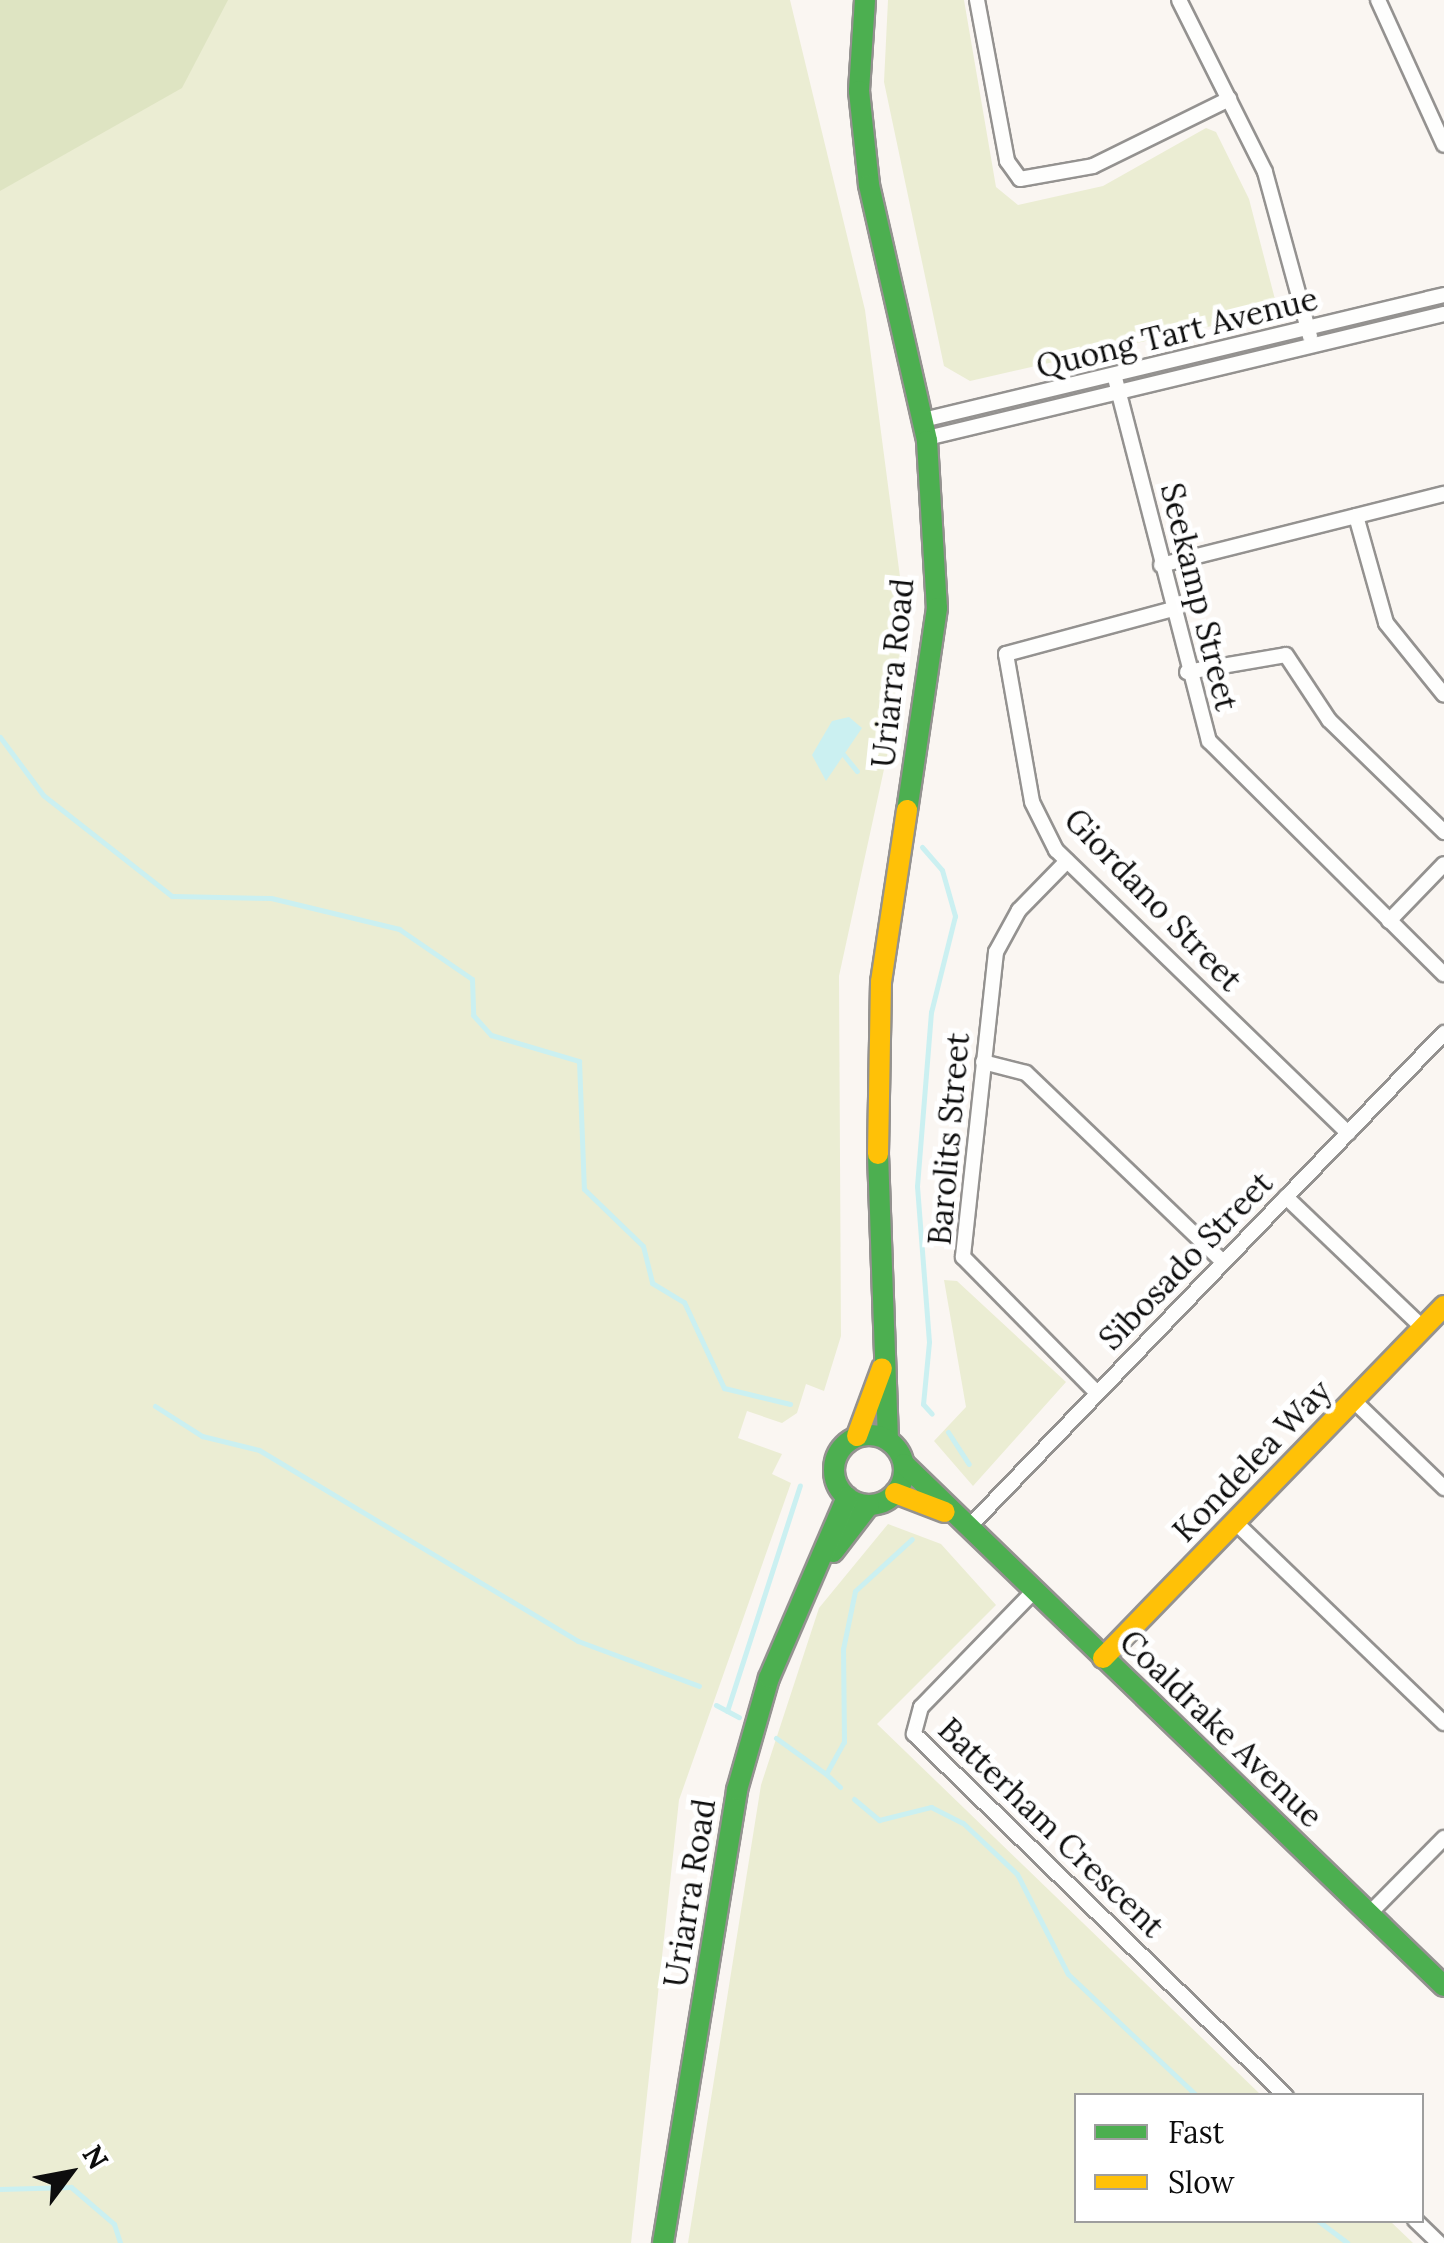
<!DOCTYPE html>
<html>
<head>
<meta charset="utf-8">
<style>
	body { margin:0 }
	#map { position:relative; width:1444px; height:2243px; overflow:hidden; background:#faf6f2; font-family:Lora,serif }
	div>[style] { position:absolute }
	.green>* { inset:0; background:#ebedd3 }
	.forest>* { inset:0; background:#dee4c2 }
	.water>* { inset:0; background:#cbf0f1 }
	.stream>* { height:5px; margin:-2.5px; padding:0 2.5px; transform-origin:2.5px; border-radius:2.5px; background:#cbf0f1 }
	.roads { filter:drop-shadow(2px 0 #949290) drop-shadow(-2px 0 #949290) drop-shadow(0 2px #949290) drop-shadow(0 -2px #949290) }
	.street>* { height:14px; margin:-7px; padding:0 7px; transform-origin:7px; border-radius:7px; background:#fefefd }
	.fast>* { height:20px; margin:-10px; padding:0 10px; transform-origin:10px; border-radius:10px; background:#4caf50 }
	.fast>.ring { margin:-10px; padding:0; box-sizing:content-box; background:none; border:20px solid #4caf50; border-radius:50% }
	.slow>* { height:20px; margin:-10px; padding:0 10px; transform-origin:10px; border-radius:10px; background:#ffc107 }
	span { translate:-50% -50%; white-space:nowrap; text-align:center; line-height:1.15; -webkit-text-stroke:10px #fff; paint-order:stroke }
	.street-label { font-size:32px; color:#0d0d0d }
	.legend { position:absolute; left:1074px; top:2093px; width:350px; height:130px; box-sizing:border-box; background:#fff; border:2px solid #9e9e9e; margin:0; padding:12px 18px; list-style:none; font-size:30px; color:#0d0d0d }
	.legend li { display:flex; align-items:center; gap:20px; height:50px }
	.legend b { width:50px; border:2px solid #9e9e9e }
	.north { position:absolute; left:20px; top:2123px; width:100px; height:100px; -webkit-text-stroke:8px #fff; paint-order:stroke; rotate:58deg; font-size:28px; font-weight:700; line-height:40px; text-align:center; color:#0d0d0d }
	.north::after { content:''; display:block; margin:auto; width:35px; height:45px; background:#0d0d0d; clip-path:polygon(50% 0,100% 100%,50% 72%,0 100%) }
</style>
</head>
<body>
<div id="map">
	<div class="green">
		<div style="clip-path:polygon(0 0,790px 0,865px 310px,905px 615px,898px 705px,839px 976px,841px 1336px,824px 1391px,806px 1384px,797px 1413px,782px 1423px,747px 1411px,738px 1438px,782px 1454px,772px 1474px,791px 1483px,679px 1800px,631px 2243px,0 2243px)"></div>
		<div style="clip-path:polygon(888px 0,964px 0,996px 187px,1018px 205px,1103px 186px,1206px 128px,1216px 132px,1249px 199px,1278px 311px,970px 381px,944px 366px,884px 82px)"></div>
		<div style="clip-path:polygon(944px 1280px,957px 1281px,1066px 1382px,973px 1486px,934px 1441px,966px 1407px)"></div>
		<div style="clip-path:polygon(888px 1524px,941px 1544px,996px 1605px,877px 1724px,1261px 2095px,1076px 2096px,1076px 2220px,1390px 2221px,1413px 2243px,688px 2243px,761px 1785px,819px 1608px)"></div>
	</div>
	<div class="forest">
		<div style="clip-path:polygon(0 0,228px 0,182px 88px,0 191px)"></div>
	</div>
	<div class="water">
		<div style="clip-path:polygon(849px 717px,862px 728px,826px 781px,812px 755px,832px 721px)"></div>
	</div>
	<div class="stream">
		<div style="left:0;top:737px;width:72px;rotate:53.4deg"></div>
		<div style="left:43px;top:795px;width:164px;rotate:38.1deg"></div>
		<div style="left:172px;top:896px;width:99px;rotate:1.2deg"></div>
		<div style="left:271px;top:898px;width:132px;rotate:13.6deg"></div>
		<div style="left:399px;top:929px;width:88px;rotate:34.4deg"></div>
		<div style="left:472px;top:979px;width:36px;rotate:88deg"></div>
		<div style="left:473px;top:1015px;width:27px;rotate:48deg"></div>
		<div style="left:491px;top:1035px;width:92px;rotate:16.5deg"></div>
		<div style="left:579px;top:1061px;width:128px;rotate:87.8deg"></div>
		<div style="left:584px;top:1189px;width:82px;rotate:44deg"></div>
		<div style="left:643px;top:1246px;width:38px;rotate:76deg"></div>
		<div style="left:652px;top:1283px;width:37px;rotate:31deg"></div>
		<div style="left:684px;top:1302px;width:95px;rotate:65.1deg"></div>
		<div style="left:724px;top:1388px;width:68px;rotate:13.6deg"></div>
		<div style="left:843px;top:754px;width:22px;rotate:51deg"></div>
		<div style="left:922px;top:847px;width:30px;rotate:49deg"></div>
		<div style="left:942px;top:870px;width:48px;rotate:74.2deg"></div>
		<div style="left:955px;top:916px;width:99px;rotate:104deg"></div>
		<div style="left:931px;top:1012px;width:175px;rotate:94.6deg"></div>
		<div style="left:917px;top:1186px;width:156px;rotate:85.6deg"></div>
		<div style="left:929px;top:1342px;width:62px;rotate:95.5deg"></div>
		<div style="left:923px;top:1404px;width:13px;rotate:48deg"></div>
		<div style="left:155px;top:1406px;width:56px;rotate:32.6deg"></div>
		<div style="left:202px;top:1436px;width:59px;rotate:13.8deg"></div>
		<div style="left:259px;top:1450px;width:372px;rotate:30.9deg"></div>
		<div style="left:578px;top:1641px;width:129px;rotate:20.4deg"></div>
		<div style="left:948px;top:1432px;width:38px;rotate:57deg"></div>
		<div style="left:716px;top:1705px;width:26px;rotate:28deg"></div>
		<div style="left:727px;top:1711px;width:237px;rotate:-72.1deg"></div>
		<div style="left:776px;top:1738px;width:62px;rotate:35.8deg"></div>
		<div style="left:840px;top:1787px;width:19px;rotate:-137deg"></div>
		<div style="left:826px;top:1774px;width:37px;rotate:-61deg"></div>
		<div style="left:844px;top:1742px;width:93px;rotate:-90.6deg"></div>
		<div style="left:843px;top:1649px;width:59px;rotate:-78.3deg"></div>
		<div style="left:855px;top:1591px;width:77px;rotate:-42.4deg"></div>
		<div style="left:854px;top:1799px;width:33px;rotate:40deg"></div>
		<div style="left:879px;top:1820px;width:54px;rotate:-14deg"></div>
		<div style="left:931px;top:1807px;width:36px;rotate:27deg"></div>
		<div style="left:963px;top:1823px;width:74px;rotate:43.4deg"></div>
		<div style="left:1017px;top:1874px;width:112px;rotate:63deg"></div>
		<div style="left:1068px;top:1974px;width:178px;rotate:43.4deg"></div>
		<div style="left:0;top:2189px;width:71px;rotate:-1.6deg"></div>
		<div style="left:71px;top:2187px;width:57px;rotate:40.7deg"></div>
		<div style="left:114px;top:2224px;width:20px;rotate:72deg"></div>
		<div style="left:1317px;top:2220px;width:38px;rotate:37deg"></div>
	</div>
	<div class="roads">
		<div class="street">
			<div style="left:977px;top:0;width:164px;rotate:79.4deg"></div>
			<div style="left:1007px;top:161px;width:22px;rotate:54deg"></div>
			<div style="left:1020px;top:179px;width:74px;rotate:-10.1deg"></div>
			<div style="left:1093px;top:166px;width:152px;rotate:-26.2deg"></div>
			<div style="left:1179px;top:0;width:192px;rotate:63.4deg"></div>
			<div style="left:1265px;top:172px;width:171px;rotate:74.7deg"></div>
			<div style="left:1378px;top:0;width:159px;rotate:65.5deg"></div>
			<div style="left:1115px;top:378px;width:375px;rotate:75.5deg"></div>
			<div style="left:1209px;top:741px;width:331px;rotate:44.8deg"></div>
			<div style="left:923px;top:420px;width:536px;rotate:-13.49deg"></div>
			<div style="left:927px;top:438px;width:532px;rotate:-13.49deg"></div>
			<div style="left:1356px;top:516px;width:111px;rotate:74.3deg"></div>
			<div style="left:1386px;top:623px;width:92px;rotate:51.1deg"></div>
			<div style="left:1161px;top:565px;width:292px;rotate:-14.1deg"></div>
			<div style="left:1173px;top:609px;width:173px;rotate:164.9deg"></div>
			<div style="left:1006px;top:654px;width:150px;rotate:80deg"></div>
			<div style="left:1032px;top:802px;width:54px;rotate:63.4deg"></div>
			<div style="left:1056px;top:850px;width:407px;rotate:44.1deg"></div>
			<div style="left:1187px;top:672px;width:100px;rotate:-9.7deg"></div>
			<div style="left:1286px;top:655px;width:78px;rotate:56.5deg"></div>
			<div style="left:1329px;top:720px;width:161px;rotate:44.2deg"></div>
			<div style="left:1067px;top:861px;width:69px;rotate:134.4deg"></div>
			<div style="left:1019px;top:910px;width:48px;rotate:118.7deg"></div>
			<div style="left:996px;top:952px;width:307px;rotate:96.2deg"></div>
			<div style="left:963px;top:1257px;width:191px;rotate:45.4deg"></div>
			<div style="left:1389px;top:921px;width:79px;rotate:-46deg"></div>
			<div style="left:983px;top:1062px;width:44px;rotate:14.3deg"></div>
			<div style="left:1026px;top:1073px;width:273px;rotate:43.8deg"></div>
			<div style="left:1286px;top:1197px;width:190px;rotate:43.7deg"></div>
			<div style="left:1353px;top:1400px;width:127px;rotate:44deg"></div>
			<div style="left:1235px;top:1522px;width:290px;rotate:43.9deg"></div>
			<div style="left:968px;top:1528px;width:687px;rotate:-46.12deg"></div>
			<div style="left:1034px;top:1591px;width:162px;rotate:134.2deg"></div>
			<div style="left:921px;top:1707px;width:28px;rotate:105deg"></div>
			<div style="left:914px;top:1734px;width:519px;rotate:44.22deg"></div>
			<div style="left:1369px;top:1914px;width:107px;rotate:-45.4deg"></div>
			<div style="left:1415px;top:2220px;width:33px;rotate:44deg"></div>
		</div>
		<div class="fast">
			<div style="left:865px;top:0;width:91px;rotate:93.8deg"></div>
			<div style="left:859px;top:91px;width:95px;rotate:83.9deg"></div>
			<div style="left:869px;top:185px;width:262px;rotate:77.2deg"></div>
			<div style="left:927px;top:441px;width:167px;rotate:86.6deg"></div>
			<div style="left:937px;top:608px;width:204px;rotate:98.4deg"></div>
			<div style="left:878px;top:1154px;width:286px;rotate:88deg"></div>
			<div class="ring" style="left:834px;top:1435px;width:50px;height:50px"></div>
			<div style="left:904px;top:1464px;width:751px;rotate:44.03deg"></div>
			<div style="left:833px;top:1552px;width:59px;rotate:-52.5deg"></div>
			<div style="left:663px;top:2243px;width:459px;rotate:-80.7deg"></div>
			<div style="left:737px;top:1790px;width:116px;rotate:-74.1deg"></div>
			<div style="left:769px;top:1678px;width:197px;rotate:-66.7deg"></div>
		</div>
		<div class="slow">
			<div style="left:878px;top:1154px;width:172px;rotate:-89deg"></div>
			<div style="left:881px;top:982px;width:174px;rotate:-81.4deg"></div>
			<div style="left:857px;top:1436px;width:72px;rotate:-69.8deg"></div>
			<div style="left:895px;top:1493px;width:53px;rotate:20.8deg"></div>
			<div style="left:1103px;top:1658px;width:490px;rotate:-45.9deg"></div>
		</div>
	</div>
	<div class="street-label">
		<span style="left:1177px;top:333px;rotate:-14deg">Quong Tart Avenue</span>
		<span style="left:1199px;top:597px;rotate:76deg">Seekamp Street</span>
		<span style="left:893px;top:673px;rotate:-84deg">Uriarra Road</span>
		<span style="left:1153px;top:900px;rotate:46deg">Giordano Street</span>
		<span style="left:949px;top:1139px;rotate:-85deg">Barolits Street</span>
		<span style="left:1186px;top:1261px;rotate:-46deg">Sibosado Street</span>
		<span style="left:1252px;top:1461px;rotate:-46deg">Kondelea Way</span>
		<span style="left:1221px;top:1729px;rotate:44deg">Coaldrake Avenue</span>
		<span style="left:1051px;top:1828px;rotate:44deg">Batterham Crescent</span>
		<span style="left:690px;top:1893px;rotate:-81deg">Uriarra Road</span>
	</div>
	<ul class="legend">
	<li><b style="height:12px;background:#4caf50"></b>Fast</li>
	<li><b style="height:12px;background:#ffc107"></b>Slow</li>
	</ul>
	<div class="north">N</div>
</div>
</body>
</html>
